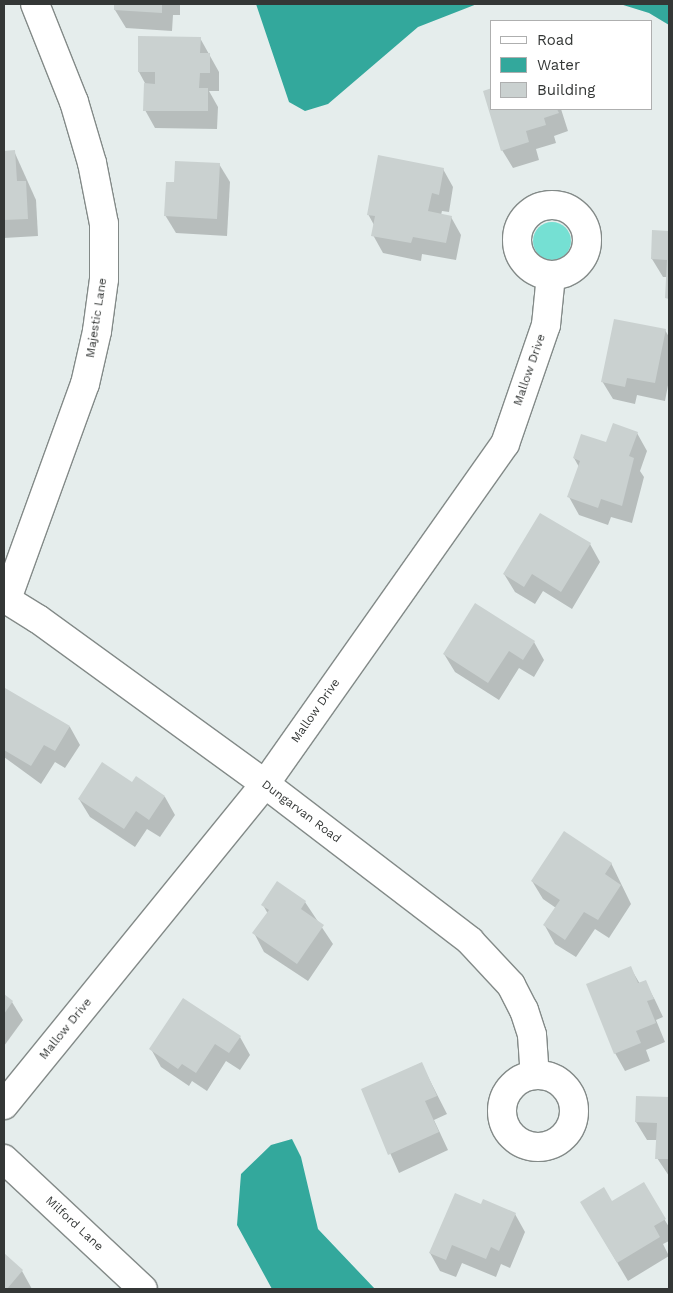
<!DOCTYPE html>
<html>
<head>
<meta charset="utf-8">
<style>
	body { margin:0 }
	#map { position:relative; width:673px; height:1293px; overflow:hidden; background:#e5edec; font-family:"Work Sans",sans-serif }
	div>[style] { position:absolute }
	.green>* { inset:0; background:#75e0d3 }
	.round { border-radius:50% }
	.water>* { inset:0; background:#33a89c }
	.shadow>* { inset:0; background:#0003 }
	.building>* { inset:0; background:#cad1d0 }
	.roads { filter:drop-shadow(1px 0 #838a88) drop-shadow(-1px 0 #838a88) drop-shadow(0 1px #838a88) drop-shadow(0 -1px #838a88) }
	.minor>* { height:28px; margin:-14px; padding:0 14px; transform-origin:14px; border-radius:14px; background:#fff }
	.minor>.ring { margin:-14px; padding:0; box-sizing:content-box; background:none; border:28px solid #fff; border-radius:50% }
	span { translate:-50% -50%; white-space:nowrap; text-align:center; line-height:1.15; -webkit-text-stroke:4px #fff; paint-order:stroke }
	.street-label { font-size:12px; color:#343736 }
	.frame { position:absolute; inset:0; border:5px solid #343736; pointer-events:none }
	.legend { position:absolute; left:490px; top:20px; width:162px; height:90px; box-sizing:border-box; background:#fff; border:1px solid #aeafaf; margin:0; padding:6px 9px; list-style:none; font-size:15px; color:#343736 }
	.legend li { display:flex; align-items:center; gap:10px; height:25px }
	.legend b { width:25px; border:1px solid #aeafaf }
</style>
</head>
<body>
<div id="map">
	<div class="green">
		<div class="round" style="left:533px;top:222px;width:38px;height:38px"></div>
	</div>
	<div class="water">
		<div style="clip-path:polygon(256px 4px,477px 4px,418px 27px,328px 104px,305px 111px,289px 102px)"></div>
		<div style="clip-path:polygon(620px 4px,669px 4px,669px 25px,649px 13px)"></div>
		<div style="clip-path:polygon(292px 1139px,301px 1157px,318px 1229px,375px 1289px,272px 1289px,237px 1225px,241px 1174px,271px 1145px)"></div>
	</div>
	<div class="shadow">
		<div style="clip-path:polygon(116px 4px,180px 4px,180px 15px,173px 15px,172px 31px,126px 28px,115px 10px)"></div>
		<div style="clip-path:polygon(139px 38px,200px 38px,219px 72px,219px 91px,209px 91px,218px 107px,217px 129px,155px 128px,145px 110px,146px 85px,139px 72px)"></div>
		<div style="clip-path:polygon(492px 109px,561px 109px,568px 131px,554px 136px,556px 143px,536px 149px,539px 160px,513px 168px,502px 150px)"></div>
		<div style="clip-path:polygon(14px 151px,36px 200px,38px 236px,4px 238px,4px 152px)"></div>
		<div style="clip-path:polygon(219px 164px,230px 182px,227px 236px,176px 233px,165px 215px,175px 183px)"></div>
		<div style="clip-path:polygon(443px 169px,453px 187px,449px 212px,442px 211px,441px 215px,451px 217px,461px 235px,456px 260px,422px 254px,421px 261px,383px 253px,373px 235px,374px 225px,368px 214px)"></div>
		<div style="clip-path:polygon(654px 231px,669px 232px,669px 303px,668px 277px,663px 277px,652px 259px)"></div>
		<div style="clip-path:polygon(665px 330px,669px 337px,669px 380px,665px 401px,637px 395px,635px 404px,613px 399px,602px 381px)"></div>
		<div style="clip-path:polygon(637px 433px,647px 451px,640px 471px,644px 477px,632px 523px,611px 517px,608px 525px,579px 515px,569px 497px,579px 467px,574px 458px)"></div>
		<div style="clip-path:polygon(590px 544px,600px 562px,572px 609px,543px 591px,535px 604px,515px 592px,504px 574px)"></div>
		<div style="clip-path:polygon(534px 642px,544px 660px,534px 677px,519px 668px,499px 700px,455px 672px,444px 654px)"></div>
		<div style="clip-path:polygon(5px 690px,70px 727px,80px 745px,65px 768px,55px 762px,41px 784px,4px 757px)"></div>
		<div style="clip-path:polygon(132px 784px,165px 797px,175px 815px,160px 837px,147px 829px,135px 847px,90px 817px,79px 799px)"></div>
		<div style="clip-path:polygon(611px 863px,631px 904px,609px 938px,595px 929px,576px 957px,555px 944px,545px 926px,556px 908px,543px 899px,532px 881px)"></div>
		<div style="clip-path:polygon(305px 902px,333px 944px,308px 981px,264px 952px,254px 933px,268px 914px,263px 905px)"></div>
		<div style="clip-path:polygon(630px 967px,640px 984px,645px 982px,655px 1000px,663px 1017px,656px 1020px,665px 1042px,646px 1050px,650px 1061px,625px 1071px,615px 1053px)"></div>
		<div style="clip-path:polygon(4px 996px,12px 1002px,23px 1020px,4px 1046px)"></div>
		<div style="clip-path:polygon(240px 1037px,250px 1055px,240px 1070px,226px 1061px,207px 1091px,192px 1081px,189px 1086px,161px 1067px,151px 1049px)"></div>
		<div style="clip-path:polygon(421px 1063px,447px 1114px,434px 1120px,448px 1150px,399px 1173px,362px 1090px)"></div>
		<div style="clip-path:polygon(637px 1097px,669px 1098px,669px 1176px,657px 1158px,657px 1140px,647px 1140px,636px 1122px)"></div>
		<div style="clip-path:polygon(643px 1184px,669px 1227px,669px 1241px,663px 1244px,669px 1256px,628px 1281px,592px 1220px,611px 1203px)"></div>
		<div style="clip-path:polygon(482px 1206px,515px 1214px,525px 1232px,510px 1268px,501px 1264px,496px 1277px,462px 1263px,456px 1277px,440px 1271px,430px 1253px)"></div>
		<div style="clip-path:polygon(4px 1255px,22px 1271px,32px 1289px,4px 1289px)"></div>
	</div>
	<div class="building">
		<div style="clip-path:polygon(114px 4px,162px 4px,162px 13px,114px 10px)"></div>
		<div style="clip-path:polygon(138px 36px,201px 37px,200px 53px,210px 53px,210px 73px,200px 73px,199px 88px,208px 88px,208px 111px,143px 111px,144px 83px,155px 84px,155px 72px,138px 72px)"></div>
		<div style="clip-path:polygon(492px 88px,492px 109px,557px 109px,559px 113px,544px 118px,546px 125px,526px 131px,529px 142px,501px 151px,483px 91px)"></div>
		<div style="clip-path:polygon(15px 150px,17px 181px,26px 181px,28px 219px,4px 220px,4px 151px)"></div>
		<div style="clip-path:polygon(378px 155px,444px 168px,439px 195px,432px 193px,428px 211px,452px 216px,446px 243px,413px 237px,411px 243px,371px 236px,375px 216px,367px 215px)"></div>
		<div style="clip-path:polygon(175px 161px,220px 163px,217px 219px,164px 216px,166px 182px,174px 182px)"></div>
		<div style="clip-path:polygon(652px 230px,669px 231px,669px 299px,665px 298px,667px 260px,651px 259px)"></div>
		<div style="clip-path:polygon(614px 319px,666px 329px,655px 383px,627px 378px,625px 387px,601px 382px)"></div>
		<div style="clip-path:polygon(613px 423px,638px 432px,629px 456px,634px 458px,622px 506px,601px 499px,598px 508px,567px 497px,580px 461px,573px 458px,581px 434px,606px 442px)"></div>
		<div style="clip-path:polygon(540px 513px,591px 543px,561px 592px,532px 574px,524px 587px,503px 574px)"></div>
		<div style="clip-path:polygon(475px 603px,535px 641px,523px 660px,509px 651px,488px 683px,443px 654px)"></div>
		<div style="clip-path:polygon(5px 688px,70px 726px,55px 751px,44px 745px,31px 766px,4px 750px)"></div>
		<div style="clip-path:polygon(102px 762px,132px 782px,136px 776px,165px 796px,149px 820px,136px 811px,124px 829px,78px 799px)"></div>
		<div style="clip-path:polygon(564px 831px,612px 863px,605px 874px,621px 885px,598px 920px,584px 912px,565px 940px,543px 925px,560px 900px,531px 881px)"></div>
		<div style="clip-path:polygon(277px 881px,306px 901px,301px 909px,324px 925px,297px 964px,252px 933px,269px 910px,261px 905px)"></div>
		<div style="clip-path:polygon(631px 966px,638px 983px,646px 980px,654px 999px,647px 1001px,656px 1023px,636px 1031px,641px 1043px,614px 1054px,586px 984px)"></div>
		<div style="clip-path:polygon(4px 994px,13px 1001px,4px 1014px)"></div>
		<div style="clip-path:polygon(183px 998px,241px 1036px,229px 1053px,215px 1044px,196px 1073px,182px 1064px,178px 1069px,149px 1049px)"></div>
		<div style="clip-path:polygon(422px 1062px,437px 1096px,425px 1101px,439px 1132px,388px 1155px,361px 1089px)"></div>
		<div style="clip-path:polygon(636px 1096px,669px 1097px,669px 1159px,655px 1159px,657px 1123px,635px 1122px)"></div>
		<div style="clip-path:polygon(644px 1182px,666px 1219px,654px 1226px,660px 1237px,617px 1263px,580px 1202px,604px 1187px,612px 1201px)"></div>
		<div style="clip-path:polygon(455px 1193px,481px 1204px,483px 1199px,516px 1213px,499px 1251px,491px 1247px,486px 1259px,452px 1245px,446px 1260px,429px 1253px)"></div>
		<div style="clip-path:polygon(4px 1253px,23px 1270px,7px 1289px,4px 1289px)"></div>
	</div>
	<div class="roads">
		<div class="minor">
			<div class="ring" style="left:517px;top:205px;width:42px;height:42px"></div>
			<div style="left:4px;top:598px;width:40px;rotate:32deg"></div>
			<div style="left:38px;top:619px;width:281px;rotate:36deg"></div>
			<div style="left:265px;top:784px;width:258px;rotate:37.4deg"></div>
			<div style="left:470px;top:941px;width:60px;rotate:47deg"></div>
			<div style="left:511px;top:985px;width:28px;rotate:63deg"></div>
			<div style="left:524px;top:1010px;width:26px;rotate:72deg"></div>
			<div style="left:532px;top:1035px;width:39px;rotate:86deg"></div>
			<div style="left:7px;top:599px;width:229px;rotate:-70.1deg"></div>
			<div style="left:85px;top:384px;width:54px;rotate:-77.2deg"></div>
			<div style="left:97px;top:331px;width:52px;rotate:-82.3deg"></div>
			<div style="left:104px;top:279px;width:55px;rotate:-90deg"></div>
			<div style="left:104px;top:224px;width:62px;rotate:-101.1deg"></div>
			<div style="left:92px;top:163px;width:64px;rotate:-106.4deg"></div>
			<div style="left:74px;top:102px;width:105px;rotate:-111.7deg"></div>
			<div class="ring" style="left:502px;top:1075px;width:44px;height:44px"></div>
			<div style="left:4px;top:1105px;width:414px;rotate:-50.9deg"></div>
			<div style="left:265px;top:784px;width:416px;rotate:-54.8deg"></div>
			<div style="left:505px;top:444px;width:126px;rotate:-71deg"></div>
			<div style="left:546px;top:325px;width:50px;rotate:-84.3deg"></div>
			<div style="left:4px;top:1159px;width:190px;rotate:43.1deg"></div>
		</div>
	</div>
	<div class="street-label">
		<span style="left:97px;top:318px;rotate:-81deg">Majestic Lane</span>
		<span style="left:530px;top:370px;rotate:-71deg">Mallow Drive</span>
		<span style="left:316px;top:711px;rotate:-55deg">Mallow Drive</span>
		<span style="left:301px;top:812px;rotate:37deg">Dungarvan Road</span>
		<span style="left:66px;top:1029px;rotate:-51deg">Mallow Drive</span>
		<span style="left:74px;top:1224px;rotate:43deg">Milford Lane</span>
	</div>
	<div class="frame"></div>
	<ul class="legend">
	<li><b style="height:6px;background:#fff"></b>Road</li>
	<li><b style="height:14px;background:#33a89c"></b>Water</li>
	<li><b style="height:14px;background:#cad1d0"></b>Building</li>
	</ul>
</div>
</body>
</html>
